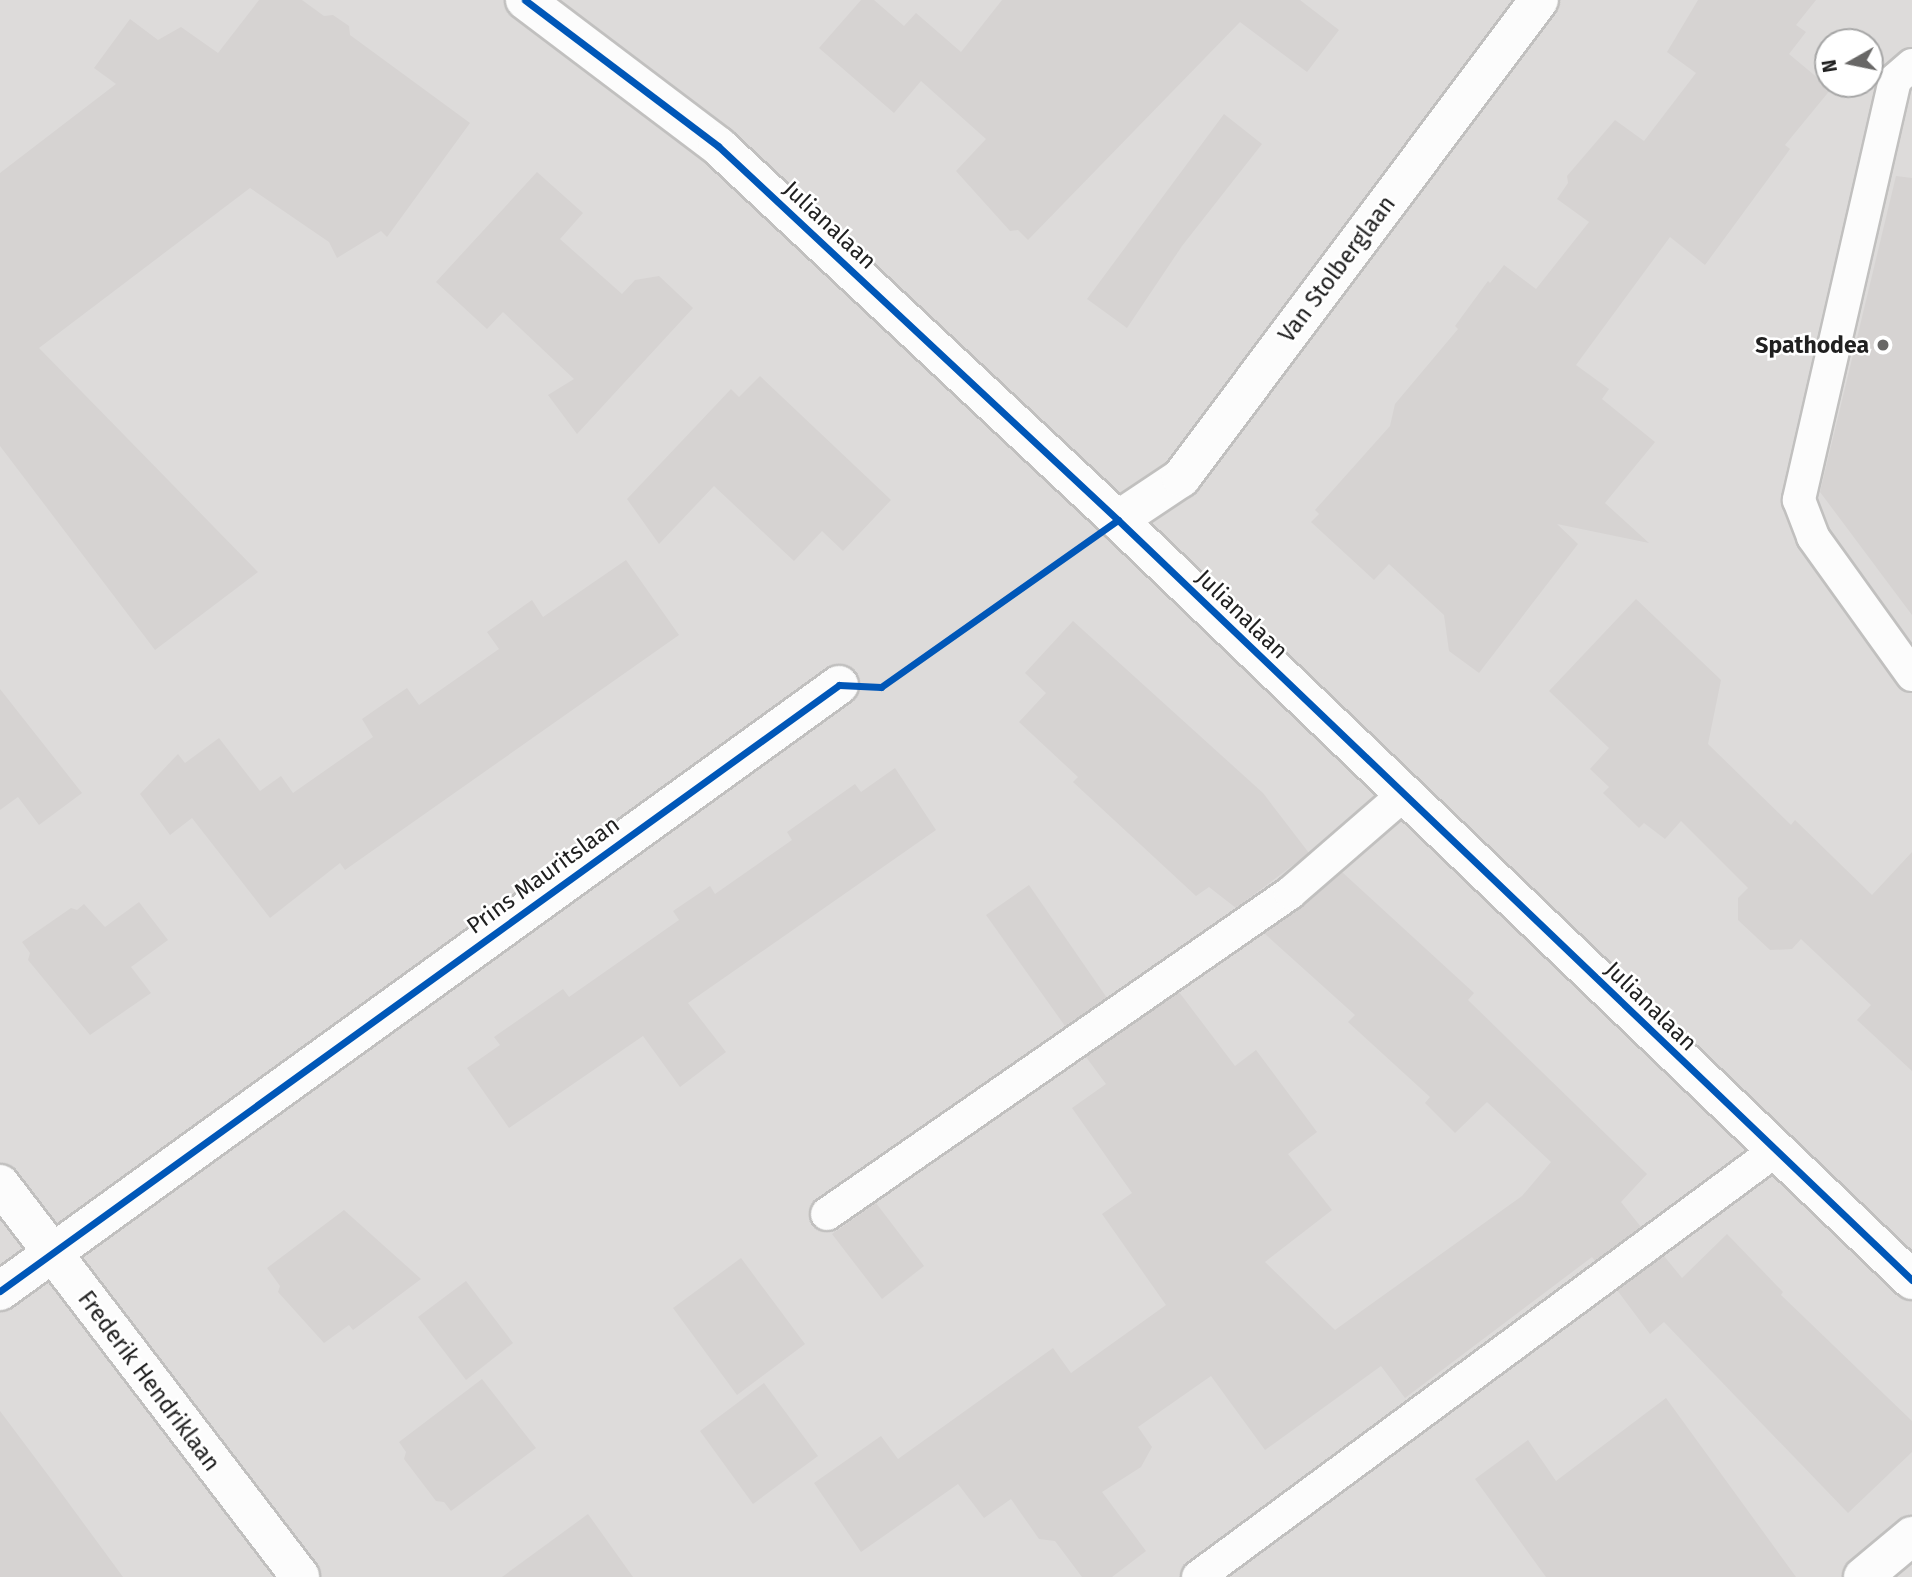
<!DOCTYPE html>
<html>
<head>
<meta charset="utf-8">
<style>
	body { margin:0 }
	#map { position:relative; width:1912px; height:1577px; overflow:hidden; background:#eeebe9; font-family:"Fira Sans",sans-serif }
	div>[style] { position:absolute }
	.residential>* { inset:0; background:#dddbda }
	.building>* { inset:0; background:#d6d3d2 }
	.roads { filter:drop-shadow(2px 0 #c1c0bf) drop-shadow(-2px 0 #c1c0bf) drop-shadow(0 2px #c1c0bf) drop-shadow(0 -2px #c1c0bf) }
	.service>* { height:32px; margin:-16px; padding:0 16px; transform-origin:16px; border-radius:16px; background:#fcfcfc }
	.minor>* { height:38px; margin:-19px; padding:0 19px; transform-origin:19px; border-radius:19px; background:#fcfcfc }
	.cycleway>* { height:7px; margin:-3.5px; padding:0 3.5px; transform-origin:3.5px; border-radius:3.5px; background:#0057b8 }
	.dots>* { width:19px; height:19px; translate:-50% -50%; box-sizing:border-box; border:4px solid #fff; border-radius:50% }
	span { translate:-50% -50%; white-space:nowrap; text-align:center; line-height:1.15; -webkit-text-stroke:5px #fff; paint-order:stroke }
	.street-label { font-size:23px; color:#202020 }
	.poi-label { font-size:23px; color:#202020; font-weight:700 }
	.right { translate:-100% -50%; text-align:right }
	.north { position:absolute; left:1814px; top:28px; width:70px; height:70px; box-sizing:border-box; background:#fff; border:2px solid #a6a6a6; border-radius:50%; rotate:261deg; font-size:19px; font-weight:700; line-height:28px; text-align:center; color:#202020 }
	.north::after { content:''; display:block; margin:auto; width:24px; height:32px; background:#686766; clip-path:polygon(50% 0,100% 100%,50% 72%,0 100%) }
</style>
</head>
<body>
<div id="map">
	<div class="residential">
		<div style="clip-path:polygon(evenodd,0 0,1912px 0,1912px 1577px,0 1577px,0 0,1828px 42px,1870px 42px,1870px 84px,1828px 84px,1828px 42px)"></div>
	</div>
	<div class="building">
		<div style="clip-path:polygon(259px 0,302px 0,324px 16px,333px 15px,349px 26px,350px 35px,470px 123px,387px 237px,381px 231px,337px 258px,329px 242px,250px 188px,39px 348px,258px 572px,155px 650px,0 446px,0 173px,116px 84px,94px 68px,130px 19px,158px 40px,181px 27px,218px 53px)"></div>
		<div style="clip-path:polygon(861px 0,874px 0,904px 26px,916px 13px,961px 52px,1002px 0,1300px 0,1339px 30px,1307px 72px,1240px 22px,1028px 240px,1018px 230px,1010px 231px,956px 171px,986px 139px,921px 81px,894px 113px,819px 48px)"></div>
		<div style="clip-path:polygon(1698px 0,1816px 0,1796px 25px,1806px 32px,1789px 54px,1831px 89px,1785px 145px,1790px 149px,1705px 265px,1670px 237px,1576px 365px,1609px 389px,1602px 399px,1655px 442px,1605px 503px,1649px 543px,1557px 524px,1578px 544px,1479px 673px,1449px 651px,1444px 615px,1389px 564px,1374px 580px,1311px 522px,1319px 514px,1315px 510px,1390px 426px,1395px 404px,1458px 329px,1455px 326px,1488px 281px,1490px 283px,1504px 265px,1536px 289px,1589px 222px,1557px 199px,1568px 183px,1567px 176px,1615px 120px,1644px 141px,1696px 73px,1667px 52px)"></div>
		<div style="clip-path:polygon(1224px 114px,1262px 144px,1182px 246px,1127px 328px,1087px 299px)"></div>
		<div style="clip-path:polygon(537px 172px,583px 213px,560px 239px,622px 294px,635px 280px,659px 276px,693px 308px,577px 434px,548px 395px,574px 379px,503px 312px,487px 329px,436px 282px)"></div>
		<div style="clip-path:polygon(1896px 176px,1912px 178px,1912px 615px,1820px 492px)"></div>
		<div style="clip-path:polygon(760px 376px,891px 500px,843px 551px,822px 531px,794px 561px,714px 486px,659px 544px,627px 499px,731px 389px,739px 397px)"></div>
		<div style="clip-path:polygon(626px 560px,679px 635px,345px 870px,340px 863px,270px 918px,192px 818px,170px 835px,140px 794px,178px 754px,185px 763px,219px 738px,260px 791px,281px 776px,293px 793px,373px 737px,362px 719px,385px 703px,407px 688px,419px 705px,499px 649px,487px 632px,532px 600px,543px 617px)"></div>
		<div style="clip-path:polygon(1636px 599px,1721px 680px,1708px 744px,1791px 825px,1795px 820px,1872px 895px,1912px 852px,1912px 1071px,1857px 1020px,1871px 1005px,1801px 939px,1792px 949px,1770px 950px,1738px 920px,1738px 898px,1748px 888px,1681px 821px,1665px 839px,1644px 823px,1639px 828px,1603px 793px,1609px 787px,1590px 769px,1609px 748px,1549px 691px)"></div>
		<div style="clip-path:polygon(1073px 621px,1263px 793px,1309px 853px,1236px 908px,1209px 887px,1196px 896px,1073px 782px,1078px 777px,1019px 722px,1046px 693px,1025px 673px)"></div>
		<div style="clip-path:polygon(0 689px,82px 793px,39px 825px,18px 797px,0 810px)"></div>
		<div style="clip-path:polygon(895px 768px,936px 830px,688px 1003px,726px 1052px,680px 1087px,643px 1036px,509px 1128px,467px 1068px,500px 1045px,494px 1037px,563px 989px,569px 997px,679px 920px,673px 911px,710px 886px,715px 894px,792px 840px,787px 832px,855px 784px,861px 792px)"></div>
		<div style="clip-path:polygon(1342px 872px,1474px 993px,1468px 1000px,1647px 1174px,1621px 1202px,1641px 1227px,1595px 1261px,1592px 1257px,1405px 1398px,1381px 1366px,1265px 1450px,1211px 1376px,1138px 1427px,1152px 1447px,1141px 1467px,1102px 1492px,1146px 1551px,1112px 1577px,1082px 1577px,1055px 1541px,1039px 1539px,1011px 1499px,984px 1518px,958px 1484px,861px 1552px,814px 1483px,881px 1436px,898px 1459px,1053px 1348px,1071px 1373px,1166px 1305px,1102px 1214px,1132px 1193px,1072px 1108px,1106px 1084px,1086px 1057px,1179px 992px,1235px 1066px,1256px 1050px,1317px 1132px,1288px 1154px,1332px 1210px,1265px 1262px,1335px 1330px,1522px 1196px,1551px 1162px,1487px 1102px,1455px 1133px,1425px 1103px,1430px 1097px,1348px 1022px,1355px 1015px,1264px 933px)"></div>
		<div style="clip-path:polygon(1029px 885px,1107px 998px,1065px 1026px,986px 915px)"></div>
		<div style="clip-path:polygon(139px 902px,168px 940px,131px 967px,151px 993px,90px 1035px,28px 960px,30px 953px,22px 942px,71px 908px,77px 910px,84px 904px,105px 927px)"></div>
		<div style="clip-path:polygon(876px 1203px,924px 1266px,882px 1299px,832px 1234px)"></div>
		<div style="clip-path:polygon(344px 1210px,421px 1279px,353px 1330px,349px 1325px,324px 1343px,278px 1292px,280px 1286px,267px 1268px)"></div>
		<div style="clip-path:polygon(1727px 1234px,1783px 1292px,1781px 1295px,1912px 1421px,1912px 1452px,1848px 1513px,1664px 1322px,1650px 1334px,1617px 1290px,1664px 1256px,1682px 1278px)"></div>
		<div style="clip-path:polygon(741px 1258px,805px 1344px,737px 1395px,673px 1308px)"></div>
		<div style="clip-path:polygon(466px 1281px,513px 1343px,466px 1380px,418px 1317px)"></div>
		<div style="clip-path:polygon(482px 1379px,536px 1448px,451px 1511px,444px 1502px,436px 1501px,404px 1459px,406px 1452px,399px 1442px)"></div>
		<div style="clip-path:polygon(764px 1383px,818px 1456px,753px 1504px,700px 1431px)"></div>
		<div style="clip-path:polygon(1666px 1398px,1796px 1577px,1546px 1577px,1475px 1479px,1528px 1440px,1556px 1481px)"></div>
		<div style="clip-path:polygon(0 1411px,51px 1479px,123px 1577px,0 1577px)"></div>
		<div style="clip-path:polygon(588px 1514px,633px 1577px,502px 1577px)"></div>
	</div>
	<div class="roads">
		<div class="service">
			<div style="left:1912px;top:65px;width:23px;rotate:139deg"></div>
			<div style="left:1895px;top:80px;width:431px;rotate:102.9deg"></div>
			<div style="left:1799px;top:500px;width:40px;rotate:69deg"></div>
			<div style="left:1813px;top:537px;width:170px;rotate:54.3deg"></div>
			<div style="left:827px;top:1214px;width:563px;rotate:-34.73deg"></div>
			<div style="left:1290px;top:893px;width:148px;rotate:-40.9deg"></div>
			<div style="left:1198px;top:1577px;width:717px;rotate:-36.44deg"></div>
		</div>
		<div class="minor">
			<div style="left:525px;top:0;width:242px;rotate:37.1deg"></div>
			<div style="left:718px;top:146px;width:548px;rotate:43.08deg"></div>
			<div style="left:1118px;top:520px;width:1099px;rotate:43.75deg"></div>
			<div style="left:1118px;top:520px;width:76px;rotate:-33.7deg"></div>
			<div style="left:1181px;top:478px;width:597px;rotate:-53.17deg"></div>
			<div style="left:0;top:1184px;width:494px;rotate:52.6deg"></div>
			<div style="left:0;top:1291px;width:1035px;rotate:-35.84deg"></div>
			<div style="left:1863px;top:1577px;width:64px;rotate:-39.9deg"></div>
		</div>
	</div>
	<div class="cycleway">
		<div style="left:525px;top:0;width:242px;rotate:37.1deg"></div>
		<div style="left:718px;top:146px;width:548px;rotate:43.08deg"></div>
		<div style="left:1118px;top:520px;width:1099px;rotate:43.75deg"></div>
		<div style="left:0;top:1291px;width:1035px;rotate:-35.84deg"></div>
		<div style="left:839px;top:685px;width:42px;rotate:2.7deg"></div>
		<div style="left:881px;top:687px;width:290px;rotate:-35.2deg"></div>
	</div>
	<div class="dots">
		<div style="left:1883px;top:345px;background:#686766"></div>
	</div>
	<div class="street-label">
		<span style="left:830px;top:225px;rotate:43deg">Julianalaan</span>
		<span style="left:1337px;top:269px;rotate:-53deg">Van Stolberglaan</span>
		<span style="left:1242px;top:614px;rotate:44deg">Julianalaan</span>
		<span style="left:543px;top:875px;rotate:-36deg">Prins Mauritslaan</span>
		<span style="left:1651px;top:1006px;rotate:44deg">Julianalaan</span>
		<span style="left:149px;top:1381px;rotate:53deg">Frederik Hendriklaan</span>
	</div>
	<div class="poi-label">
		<span class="right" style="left:1869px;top:345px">Spathodea</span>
	</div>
	<div class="north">N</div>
</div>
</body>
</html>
